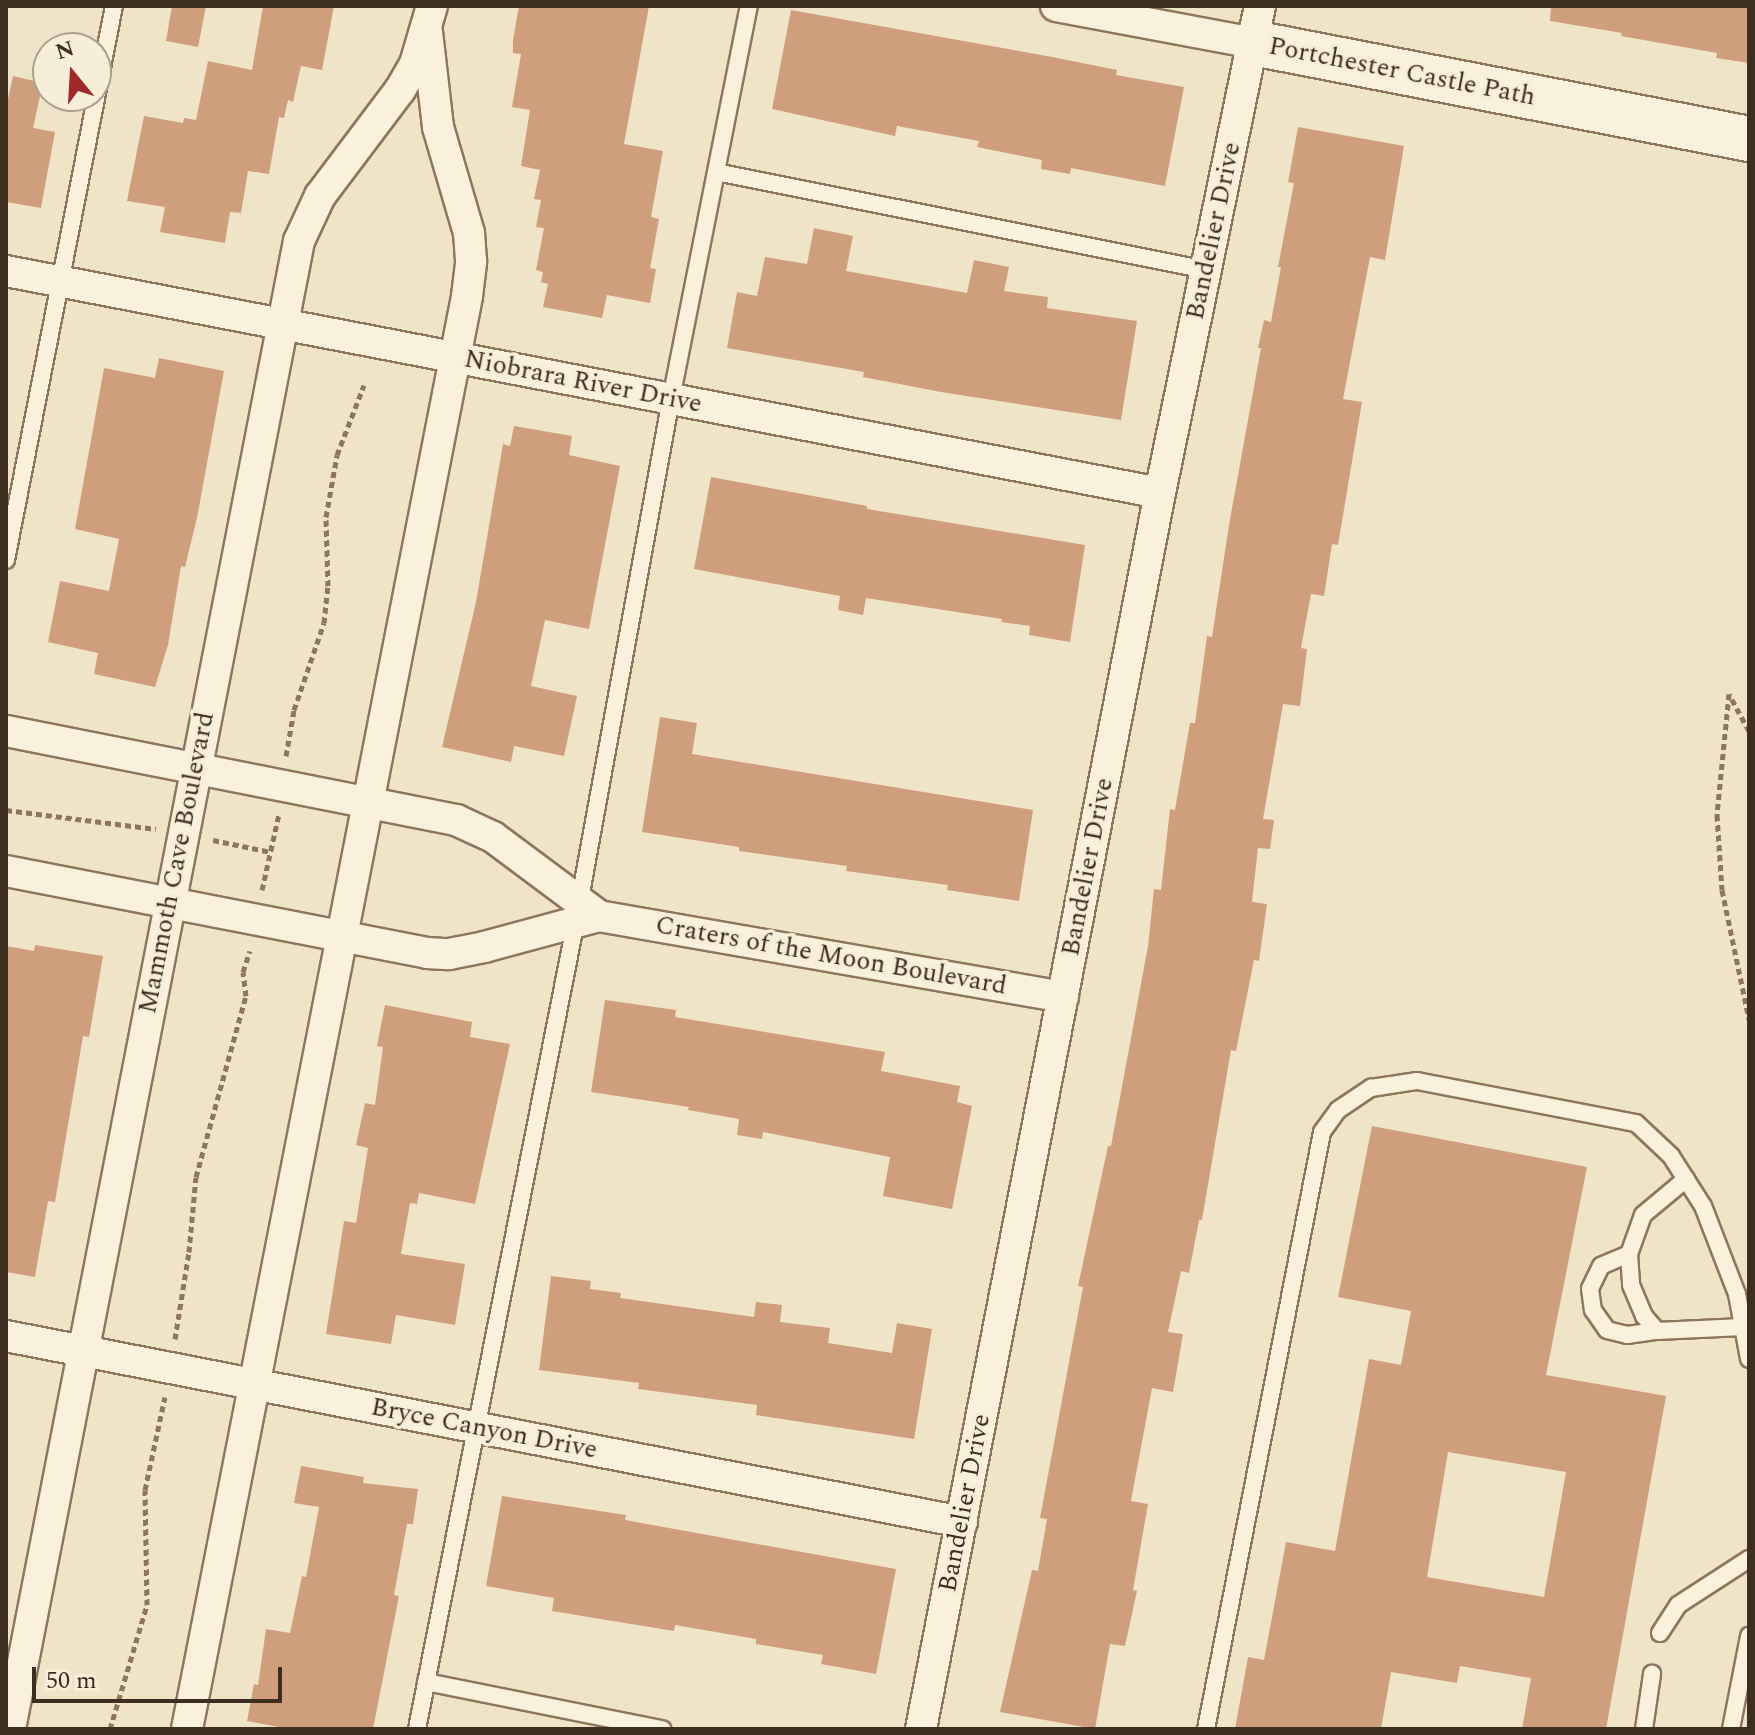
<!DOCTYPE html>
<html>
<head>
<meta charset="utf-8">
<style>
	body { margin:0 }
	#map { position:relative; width:1755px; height:1735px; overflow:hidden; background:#f0e4c8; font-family:Spectral,serif }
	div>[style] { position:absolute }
	.building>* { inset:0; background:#cf9f7d }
	.path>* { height:5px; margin-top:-2.5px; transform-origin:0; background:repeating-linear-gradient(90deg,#8d765c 0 6px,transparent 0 10px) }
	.roads { filter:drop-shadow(2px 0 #8d765c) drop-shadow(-2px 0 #8d765c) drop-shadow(0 2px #8d765c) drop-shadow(0 -2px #8d765c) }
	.lane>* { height:16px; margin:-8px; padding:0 8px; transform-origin:8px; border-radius:8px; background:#faf1dc }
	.street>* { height:30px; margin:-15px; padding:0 15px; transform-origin:15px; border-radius:15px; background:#faf1dc }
	.secondary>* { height:44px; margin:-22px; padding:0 22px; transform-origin:22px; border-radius:22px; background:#faf1dc }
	span { translate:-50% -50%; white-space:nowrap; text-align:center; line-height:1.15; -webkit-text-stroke:7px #f7eed8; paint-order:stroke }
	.street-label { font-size:26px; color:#3d2e20 }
	.frame { position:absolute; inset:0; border:8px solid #3d2e20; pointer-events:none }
	.north { position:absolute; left:32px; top:32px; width:80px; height:80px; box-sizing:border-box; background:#f7eed8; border:2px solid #ada18e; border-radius:50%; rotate:342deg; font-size:22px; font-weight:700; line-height:32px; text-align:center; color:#3d2e20 }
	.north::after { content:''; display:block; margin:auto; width:28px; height:36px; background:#9e2a2b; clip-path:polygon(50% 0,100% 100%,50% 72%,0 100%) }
	.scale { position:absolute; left:32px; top:1667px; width:250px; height:36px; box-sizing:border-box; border:4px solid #3d2e20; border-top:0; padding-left:10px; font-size:24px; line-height:28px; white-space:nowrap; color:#3d2e20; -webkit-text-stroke:6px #f7eed8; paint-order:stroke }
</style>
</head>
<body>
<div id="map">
	<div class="building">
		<div style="clip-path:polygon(172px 6px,206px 6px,198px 47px,166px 41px)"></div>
		<div style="clip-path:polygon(263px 6px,334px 6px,322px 70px,301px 66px,293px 102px,288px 100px,284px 118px,279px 117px,269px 174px,248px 171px,241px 213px,230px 212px,225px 243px,160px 232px,165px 207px,127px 201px,144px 116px,183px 123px,184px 118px,196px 120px,208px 61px,252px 70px)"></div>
		<div style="clip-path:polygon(519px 6px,649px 6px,624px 144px,663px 151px,651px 217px,659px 219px,650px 268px,656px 269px,650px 303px,607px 295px,602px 318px,543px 307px,548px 284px,541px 282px,543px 272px,536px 270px,544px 228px,536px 227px,541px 200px,534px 199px,540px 170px,521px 166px,530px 110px,512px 107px,521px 54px,513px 53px,513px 40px)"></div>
		<div style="clip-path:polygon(1551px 6px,1749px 6px,1749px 63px,1716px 58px,1717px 53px,1621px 36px,1622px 33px,1550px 21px)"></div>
		<div style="clip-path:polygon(791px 10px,1047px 56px,1117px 70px,1116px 75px,1184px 87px,1165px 186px,1071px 168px,1070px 174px,1041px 169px,1042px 160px,977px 147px,979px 141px,897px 126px,895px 136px,772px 109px)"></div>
		<div style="clip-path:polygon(13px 76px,43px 83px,33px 128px,55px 132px,41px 208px,6px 202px,6px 108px)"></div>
		<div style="clip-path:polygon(1298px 127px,1404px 146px,1385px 260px,1370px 257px,1343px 399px,1362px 402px,1338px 545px,1332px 544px,1324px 596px,1311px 594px,1301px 648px,1307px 649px,1300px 706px,1283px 704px,1263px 819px,1274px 820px,1270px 849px,1258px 848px,1252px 902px,1267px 904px,1259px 961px,1254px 960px,1236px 1051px,1231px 1050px,1202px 1220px,1199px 1220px,1189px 1273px,1181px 1271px,1168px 1332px,1183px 1334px,1173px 1392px,1152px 1388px,1131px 1501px,1148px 1504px,1133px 1590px,1137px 1591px,1125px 1646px,1110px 1644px,1095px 1729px,1000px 1712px,1032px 1570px,1038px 1571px,1047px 1519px,1040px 1518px,1083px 1287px,1078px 1286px,1108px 1146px,1111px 1146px,1148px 946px,1154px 889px,1161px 890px,1170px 809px,1175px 810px,1190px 723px,1195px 723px,1207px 636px,1212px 637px,1229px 525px,1261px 348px,1258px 348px,1264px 320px,1271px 322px,1281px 267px,1278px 267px,1294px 183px,1288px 182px)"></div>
		<div style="clip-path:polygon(814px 228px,853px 236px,846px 271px,967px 293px,974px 260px,1009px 267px,1004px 291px,1048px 297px,1047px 308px,1137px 321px,1121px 420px,941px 392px,863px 377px,864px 372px,727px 348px,737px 292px,757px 296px,765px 257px,807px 264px)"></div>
		<div style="clip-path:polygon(159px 358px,224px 371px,197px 518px,185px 567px,181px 566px,168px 645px,155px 687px,94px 674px,98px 653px,48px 642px,60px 581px,109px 591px,119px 539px,75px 529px,104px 368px,155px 378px)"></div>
		<div style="clip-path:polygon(514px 426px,572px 436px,569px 455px,620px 466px,589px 629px,545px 620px,531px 686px,577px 696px,564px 756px,514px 746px,511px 762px,442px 747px,476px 602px,503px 444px,510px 446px)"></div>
		<div style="clip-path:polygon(711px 477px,867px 506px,867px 509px,1085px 545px,1070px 642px,1029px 635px,1030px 626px,1001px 622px,1002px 619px,866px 598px,863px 615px,838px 610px,840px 596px,694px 569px)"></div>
		<div style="clip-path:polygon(660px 717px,697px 723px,692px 754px,1033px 810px,1019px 901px,947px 890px,948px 885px,846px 871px,847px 866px,739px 851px,739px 847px,642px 832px)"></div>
		<div style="clip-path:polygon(35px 945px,103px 956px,89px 1037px,83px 1036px,55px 1202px,48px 1201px,35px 1277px,6px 1272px,6px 946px,34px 951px)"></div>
		<div style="clip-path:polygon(605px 1000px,676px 1010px,675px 1017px,885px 1052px,881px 1071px,960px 1086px,957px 1102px,972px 1106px,952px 1209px,883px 1196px,890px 1157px,763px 1132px,762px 1139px,737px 1135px,739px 1119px,688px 1110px,689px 1107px,591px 1092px)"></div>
		<div style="clip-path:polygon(385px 1005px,472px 1022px,470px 1037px,510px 1044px,475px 1204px,419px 1193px,417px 1204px,410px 1203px,401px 1254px,465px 1264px,455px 1325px,396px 1315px,391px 1344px,326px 1334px,344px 1221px,356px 1223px,368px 1148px,356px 1145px,365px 1103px,375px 1105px,383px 1047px,377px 1046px)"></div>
		<div style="clip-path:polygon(evenodd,1372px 1126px,1587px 1167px,1546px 1375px,1666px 1396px,1606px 1729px,1522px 1729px,1531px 1678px,1460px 1666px,1457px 1683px,1391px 1672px,1381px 1729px,1235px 1729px,1248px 1657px,1264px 1660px,1286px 1542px,1335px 1551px,1369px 1359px,1401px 1365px,1411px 1311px,1338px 1297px,1372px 1126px,1448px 1452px,1566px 1472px,1544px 1597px,1427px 1577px,1448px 1452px)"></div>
		<div style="clip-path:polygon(551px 1276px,591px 1281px,590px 1289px,621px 1293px,620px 1298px,754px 1317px,756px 1302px,782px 1305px,780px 1322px,830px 1328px,828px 1343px,892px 1353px,897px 1323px,932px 1329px,914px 1439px,756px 1415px,757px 1405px,638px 1389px,639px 1383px,539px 1370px)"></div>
		<div style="clip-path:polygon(301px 1466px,364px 1477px,363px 1483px,418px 1489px,413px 1524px,407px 1524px,394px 1595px,399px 1596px,373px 1729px,289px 1729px,247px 1721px,254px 1684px,258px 1685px,266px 1629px,290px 1633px,302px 1576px,306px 1577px,319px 1507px,294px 1503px)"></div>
		<div style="clip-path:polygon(502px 1496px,626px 1515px,625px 1520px,896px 1569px,876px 1674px,821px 1664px,823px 1655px,756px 1644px,756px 1639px,675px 1625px,674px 1631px,552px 1611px,554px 1598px,486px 1586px)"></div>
	</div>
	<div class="path">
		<div style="left:1749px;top:731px;width:42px;rotate:-118.4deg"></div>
		<div style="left:1729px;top:694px;width:122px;rotate:95.7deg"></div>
		<div style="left:1717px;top:815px;width:75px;rotate:86.2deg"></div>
		<div style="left:1722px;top:890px;width:132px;rotate:78.2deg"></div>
		<div style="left:286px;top:756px;width:47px;rotate:-80.1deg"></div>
		<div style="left:294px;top:710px;width:92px;rotate:-71deg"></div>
		<div style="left:324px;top:623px;width:37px;rotate:-84deg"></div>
		<div style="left:328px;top:586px;width:69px;rotate:-91.7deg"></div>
		<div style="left:326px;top:517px;width:63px;rotate:-79.9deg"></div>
		<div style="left:337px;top:455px;width:75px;rotate:-68.9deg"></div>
		<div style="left:6px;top:810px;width:151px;rotate:7.2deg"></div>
		<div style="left:213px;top:840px;width:59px;rotate:11.7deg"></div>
		<div style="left:262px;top:890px;width:78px;rotate:-77.4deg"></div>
		<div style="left:175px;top:1339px;width:88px;rotate:-80.9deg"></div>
		<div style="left:189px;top:1252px;width:75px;rotate:-84.7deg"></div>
		<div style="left:196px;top:1177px;width:188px;rotate:-74.6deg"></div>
		<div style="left:246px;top:996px;width:24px;rotate:-97deg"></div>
		<div style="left:243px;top:972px;width:22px;rotate:-72deg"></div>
		<div style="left:110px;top:1729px;width:129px;rotate:-73.4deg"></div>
		<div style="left:147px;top:1605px;width:115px;rotate:-91deg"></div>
		<div style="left:145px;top:1490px;width:95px;rotate:-77.9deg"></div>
	</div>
	<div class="roads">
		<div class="lane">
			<div style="left:716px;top:172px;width:500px;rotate:11.3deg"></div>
			<div style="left:6px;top:560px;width:564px;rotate:-78.97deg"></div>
			<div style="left:1686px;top:1179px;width:56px;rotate:140.1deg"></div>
			<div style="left:1643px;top:1215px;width:41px;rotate:109.7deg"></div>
			<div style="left:1629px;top:1254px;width:31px;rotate:86deg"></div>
			<div style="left:1631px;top:1285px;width:34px;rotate:67deg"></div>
			<div style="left:1644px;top:1316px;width:20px;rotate:49deg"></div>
			<div style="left:1657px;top:1331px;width:86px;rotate:-2.7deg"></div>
			<div style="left:1629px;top:1254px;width:30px;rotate:157deg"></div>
			<div style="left:1601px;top:1266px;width:25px;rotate:116deg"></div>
			<div style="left:1590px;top:1289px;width:21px;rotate:82deg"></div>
			<div style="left:1593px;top:1310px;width:24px;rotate:55deg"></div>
			<div style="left:1607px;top:1330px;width:21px;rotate:14deg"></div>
			<div style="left:1627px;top:1335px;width:30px;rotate:-8deg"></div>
			<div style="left:1660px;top:1633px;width:33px;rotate:-57deg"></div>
			<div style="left:1678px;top:1605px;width:85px;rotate:-32.9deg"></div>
			<div style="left:426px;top:1682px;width:241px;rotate:11.3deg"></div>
			<div style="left:417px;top:1729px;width:823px;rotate:-78.87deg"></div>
			<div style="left:576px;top:921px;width:531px;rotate:-79.69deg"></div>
			<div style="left:671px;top:399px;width:401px;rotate:-78.8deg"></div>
			<div style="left:1206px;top:1729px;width:608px;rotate:-79deg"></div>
			<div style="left:1322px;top:1132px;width:27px;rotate:-54deg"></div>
			<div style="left:1338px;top:1110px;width:40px;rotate:-34deg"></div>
			<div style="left:1371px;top:1088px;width:47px;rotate:-8.7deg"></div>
			<div style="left:1417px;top:1081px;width:223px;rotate:10.9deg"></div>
			<div style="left:1636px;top:1123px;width:48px;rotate:43.3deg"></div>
			<div style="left:1671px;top:1156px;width:59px;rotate:57.4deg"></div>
			<div style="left:1703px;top:1206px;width:94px;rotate:68.9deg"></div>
			<div style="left:1737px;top:1294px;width:66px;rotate:79.5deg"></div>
			<div style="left:1644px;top:1729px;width:56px;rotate:-81.7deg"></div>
			<div style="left:1731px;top:1729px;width:95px;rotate:-79deg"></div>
		</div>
		<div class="street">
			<div style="left:1056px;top:6px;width:200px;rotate:10.6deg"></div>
			<div style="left:6px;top:271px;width:1175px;rotate:10.89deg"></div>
			<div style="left:6px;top:731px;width:459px;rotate:11.2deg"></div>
			<div style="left:456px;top:820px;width:41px;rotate:24.7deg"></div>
			<div style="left:493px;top:837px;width:132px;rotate:36.7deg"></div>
			<div style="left:6px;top:871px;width:429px;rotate:11deg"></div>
			<div style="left:427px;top:953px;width:22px;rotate:3deg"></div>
			<div style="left:449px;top:954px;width:36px;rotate:-11deg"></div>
			<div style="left:484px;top:947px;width:119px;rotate:-15.1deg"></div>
			<div style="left:599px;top:916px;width:471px;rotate:9.9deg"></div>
			<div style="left:6px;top:1336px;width:974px;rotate:11.01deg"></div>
			<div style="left:10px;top:1729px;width:1516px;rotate:-79.01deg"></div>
			<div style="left:299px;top:241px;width:50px;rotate:-65deg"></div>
			<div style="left:320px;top:196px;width:133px;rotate:-53deg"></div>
			<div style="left:400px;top:90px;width:30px;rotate:-60deg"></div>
			<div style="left:415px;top:64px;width:60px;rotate:-73.7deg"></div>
			<div style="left:187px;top:1729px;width:1460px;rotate:-78.94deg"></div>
			<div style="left:467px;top:296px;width:35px;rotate:-83deg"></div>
			<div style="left:471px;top:261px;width:28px;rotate:-94deg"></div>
			<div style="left:469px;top:233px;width:110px;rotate:-106.3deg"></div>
			<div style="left:438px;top:127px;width:96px;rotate:-96.6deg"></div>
			<div style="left:921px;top:1729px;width:1259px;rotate:-79.06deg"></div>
			<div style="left:1160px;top:493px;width:497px;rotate:-78.4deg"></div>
		</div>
		<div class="secondary">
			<div style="left:1253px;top:43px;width:505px;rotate:10.95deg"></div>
		</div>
	</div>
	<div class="street-label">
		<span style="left:1402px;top:72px;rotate:11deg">Portchester Castle Path</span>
		<span style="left:1214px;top:231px;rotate:-78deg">Bandelier Drive</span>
		<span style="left:583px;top:382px;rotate:11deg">Niobrara River Drive</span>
		<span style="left:177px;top:863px;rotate:-79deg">Mammoth Cave Boulevard</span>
		<span style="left:1088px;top:867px;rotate:-79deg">Bandelier Drive</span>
		<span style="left:831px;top:956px;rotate:10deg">Craters of the Moon Boulevard</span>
		<span style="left:484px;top:1429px;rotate:11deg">Bryce Canyon Drive</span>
		<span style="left:965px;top:1503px;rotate:-79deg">Bandelier Drive</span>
	</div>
	<div class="frame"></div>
	<div class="north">N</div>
	<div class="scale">50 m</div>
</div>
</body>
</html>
